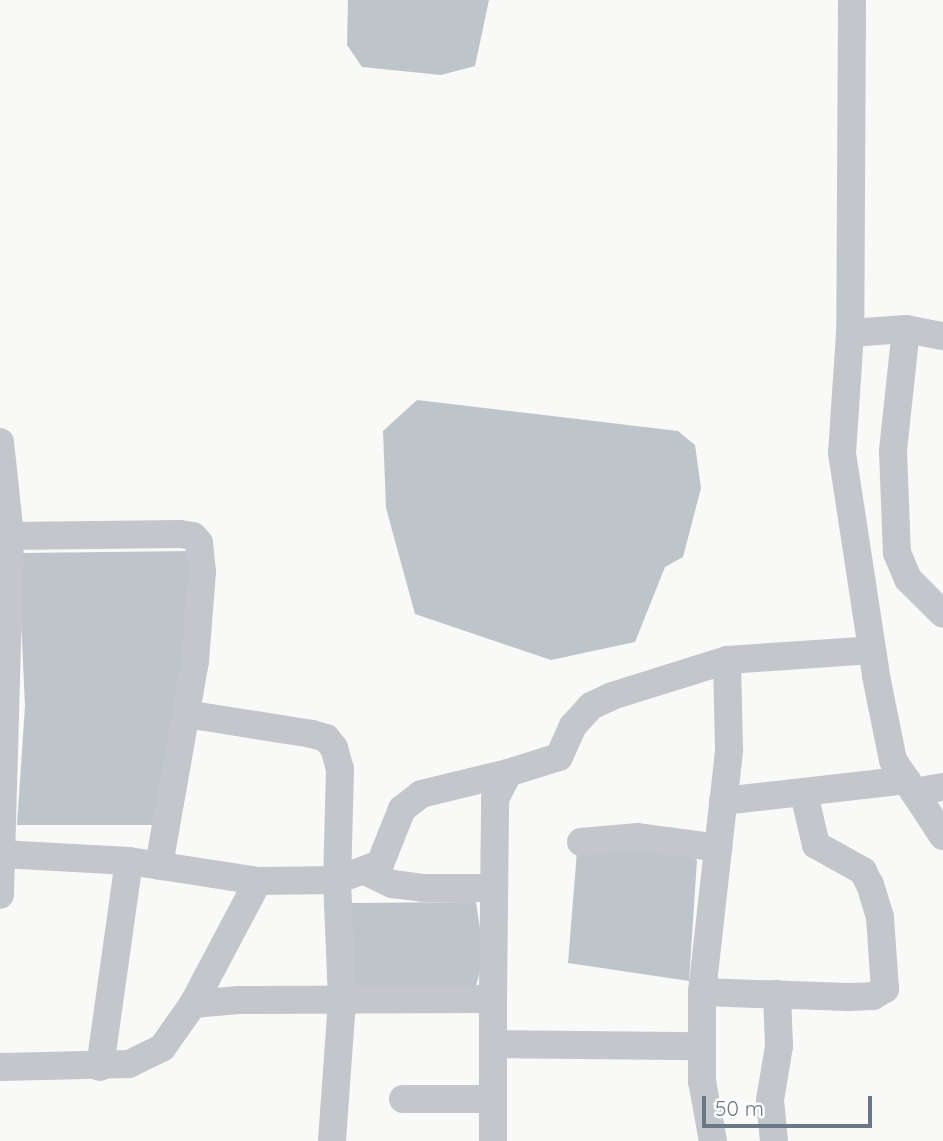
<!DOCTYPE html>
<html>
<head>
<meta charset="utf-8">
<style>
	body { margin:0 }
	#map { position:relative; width:943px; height:1141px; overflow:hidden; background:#f9f9f7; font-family:Quicksand,sans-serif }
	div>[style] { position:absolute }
	.water>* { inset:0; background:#bdc5cb }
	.minor>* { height:28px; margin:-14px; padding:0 14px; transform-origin:14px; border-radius:14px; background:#c3c6ca }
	span { translate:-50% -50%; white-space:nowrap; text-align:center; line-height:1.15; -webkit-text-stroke:7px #fff; paint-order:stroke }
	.scale { position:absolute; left:702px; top:1096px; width:170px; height:32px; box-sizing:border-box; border:4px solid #6b7786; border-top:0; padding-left:9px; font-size:21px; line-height:24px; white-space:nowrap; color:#6b7786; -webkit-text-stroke:5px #fff; paint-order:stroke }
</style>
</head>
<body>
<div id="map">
	<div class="water">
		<div style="clip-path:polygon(348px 0,489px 0,475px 66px,441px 75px,362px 67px,347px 45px)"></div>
		<div style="clip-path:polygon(417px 400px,678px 431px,695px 445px,701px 488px,683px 557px,665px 567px,635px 642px,551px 660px,415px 614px,386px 508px,383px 431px)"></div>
		<div style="clip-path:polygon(194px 551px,182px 688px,155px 825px,17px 825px,25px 706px,18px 553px)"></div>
		<div style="clip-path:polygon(674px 848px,697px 860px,689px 981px,568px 963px,577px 851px)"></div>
		<div style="clip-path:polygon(476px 902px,484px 957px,474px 993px,346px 989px,349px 903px)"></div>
	</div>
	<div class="minor">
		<div style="left:852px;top:0;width:333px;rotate:90.3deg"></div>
		<div style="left:850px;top:333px;width:120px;rotate:93.8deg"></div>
		<div style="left:842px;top:453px;width:226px;rotate:81.3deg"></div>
		<div style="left:876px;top:676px;width:86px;rotate:78.6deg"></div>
		<div style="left:893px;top:760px;width:91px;rotate:56.7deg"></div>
		<div style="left:906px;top:329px;width:123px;rotate:96.1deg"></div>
		<div style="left:893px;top:451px;width:102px;rotate:87.8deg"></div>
		<div style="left:897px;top:553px;width:28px;rotate:67deg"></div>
		<div style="left:908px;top:579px;width:49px;rotate:45deg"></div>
		<div style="left:850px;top:333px;width:56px;rotate:-4.1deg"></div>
		<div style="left:906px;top:329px;width:38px;rotate:11deg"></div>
		<div style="left:0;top:442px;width:95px;rotate:83.9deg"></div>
		<div style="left:10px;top:536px;width:359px;rotate:91.6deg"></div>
		<div style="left:10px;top:536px;width:170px;rotate:-0.7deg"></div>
		<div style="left:180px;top:534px;width:13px;rotate:9deg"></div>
		<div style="left:193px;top:536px;width:9px;rotate:49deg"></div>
		<div style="left:199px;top:543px;width:29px;rotate:84deg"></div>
		<div style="left:202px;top:572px;width:89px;rotate:94.5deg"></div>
		<div style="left:195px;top:661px;width:208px;rotate:100deg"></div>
		<div style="left:186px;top:714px;width:128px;rotate:9deg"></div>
		<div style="left:312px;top:734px;width:15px;rotate:16deg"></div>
		<div style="left:326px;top:738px;width:13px;rotate:51deg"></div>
		<div style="left:334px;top:748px;width:22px;rotate:74deg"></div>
		<div style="left:340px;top:769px;width:111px;rotate:91.5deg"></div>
		<div style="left:337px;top:880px;width:121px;rotate:87.6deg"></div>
		<div style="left:342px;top:1001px;width:140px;rotate:94.1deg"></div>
		<div style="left:914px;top:792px;width:29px;rotate:-10deg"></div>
		<div style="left:723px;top:801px;width:185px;rotate:-6.5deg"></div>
		<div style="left:581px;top:842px;width:57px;rotate:-5deg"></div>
		<div style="left:638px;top:837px;width:81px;rotate:7.8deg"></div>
		<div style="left:0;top:854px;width:129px;rotate:3.1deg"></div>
		<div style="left:129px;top:861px;width:131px;rotate:8.8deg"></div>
		<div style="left:258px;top:881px;width:79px;rotate:-0.7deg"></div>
		<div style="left:337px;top:880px;width:46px;rotate:-20.4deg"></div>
		<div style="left:380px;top:864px;width:59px;rotate:-68.2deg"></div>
		<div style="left:402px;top:809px;width:24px;rotate:-38deg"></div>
		<div style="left:421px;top:794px;width:89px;rotate:-13.6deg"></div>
		<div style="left:367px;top:872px;width:28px;rotate:26deg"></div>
		<div style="left:392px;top:884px;width:31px;rotate:7deg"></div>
		<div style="left:423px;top:888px;width:71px"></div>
		<div style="left:702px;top:992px;width:146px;rotate:2deg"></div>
		<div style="left:848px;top:997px;width:25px;rotate:-2deg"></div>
		<div style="left:873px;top:996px;width:14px;rotate:-30deg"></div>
		<div style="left:885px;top:989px;width:72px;rotate:-94deg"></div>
		<div style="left:880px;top:917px;width:34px;rotate:-107deg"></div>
		<div style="left:870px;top:885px;width:16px;rotate:-117deg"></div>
		<div style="left:863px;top:871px;width:54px;rotate:-151deg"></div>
		<div style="left:816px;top:845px;width:52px;rotate:-103.2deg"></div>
		<div style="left:493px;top:999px;width:200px;rotate:-89.4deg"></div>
		<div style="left:495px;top:799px;width:29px;rotate:-63deg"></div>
		<div style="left:508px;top:773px;width:53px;rotate:-17.4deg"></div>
		<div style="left:559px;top:757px;width:34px;rotate:-66deg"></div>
		<div style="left:573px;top:726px;width:27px;rotate:-48deg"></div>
		<div style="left:591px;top:706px;width:23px;rotate:-25deg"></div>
		<div style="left:612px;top:696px;width:121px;rotate:-17.4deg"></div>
		<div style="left:727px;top:660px;width:145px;rotate:-3.9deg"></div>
		<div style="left:193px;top:1004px;width:139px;rotate:-62.1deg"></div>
		<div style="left:493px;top:1044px;width:207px;rotate:0.6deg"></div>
		<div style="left:0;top:1067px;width:129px;rotate:-1.3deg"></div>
		<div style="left:129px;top:1064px;width:37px;rotate:-26deg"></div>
		<div style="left:162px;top:1048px;width:54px;rotate:-54.8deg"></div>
		<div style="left:193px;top:1004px;width:46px;rotate:-5deg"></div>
		<div style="left:239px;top:1000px;width:254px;rotate:-0.2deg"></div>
		<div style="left:493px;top:999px;width:142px;rotate:90deg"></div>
		<div style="left:100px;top:1067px;width:208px;rotate:-82deg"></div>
		<div style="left:403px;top:1099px;width:90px"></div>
		<div style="left:713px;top:1141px;width:61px;rotate:-100.4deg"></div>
		<div style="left:702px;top:1081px;width:89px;rotate:-90deg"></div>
		<div style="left:702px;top:992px;width:244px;rotate:-83.6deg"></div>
		<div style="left:729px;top:750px;width:90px;rotate:-91.3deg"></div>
		<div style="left:774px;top:1141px;width:41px;rotate:-95.6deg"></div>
		<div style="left:770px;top:1100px;width:55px;rotate:-80.5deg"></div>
		<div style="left:779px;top:1046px;width:52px;rotate:-92.2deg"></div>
	</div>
	<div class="scale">50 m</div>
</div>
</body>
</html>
